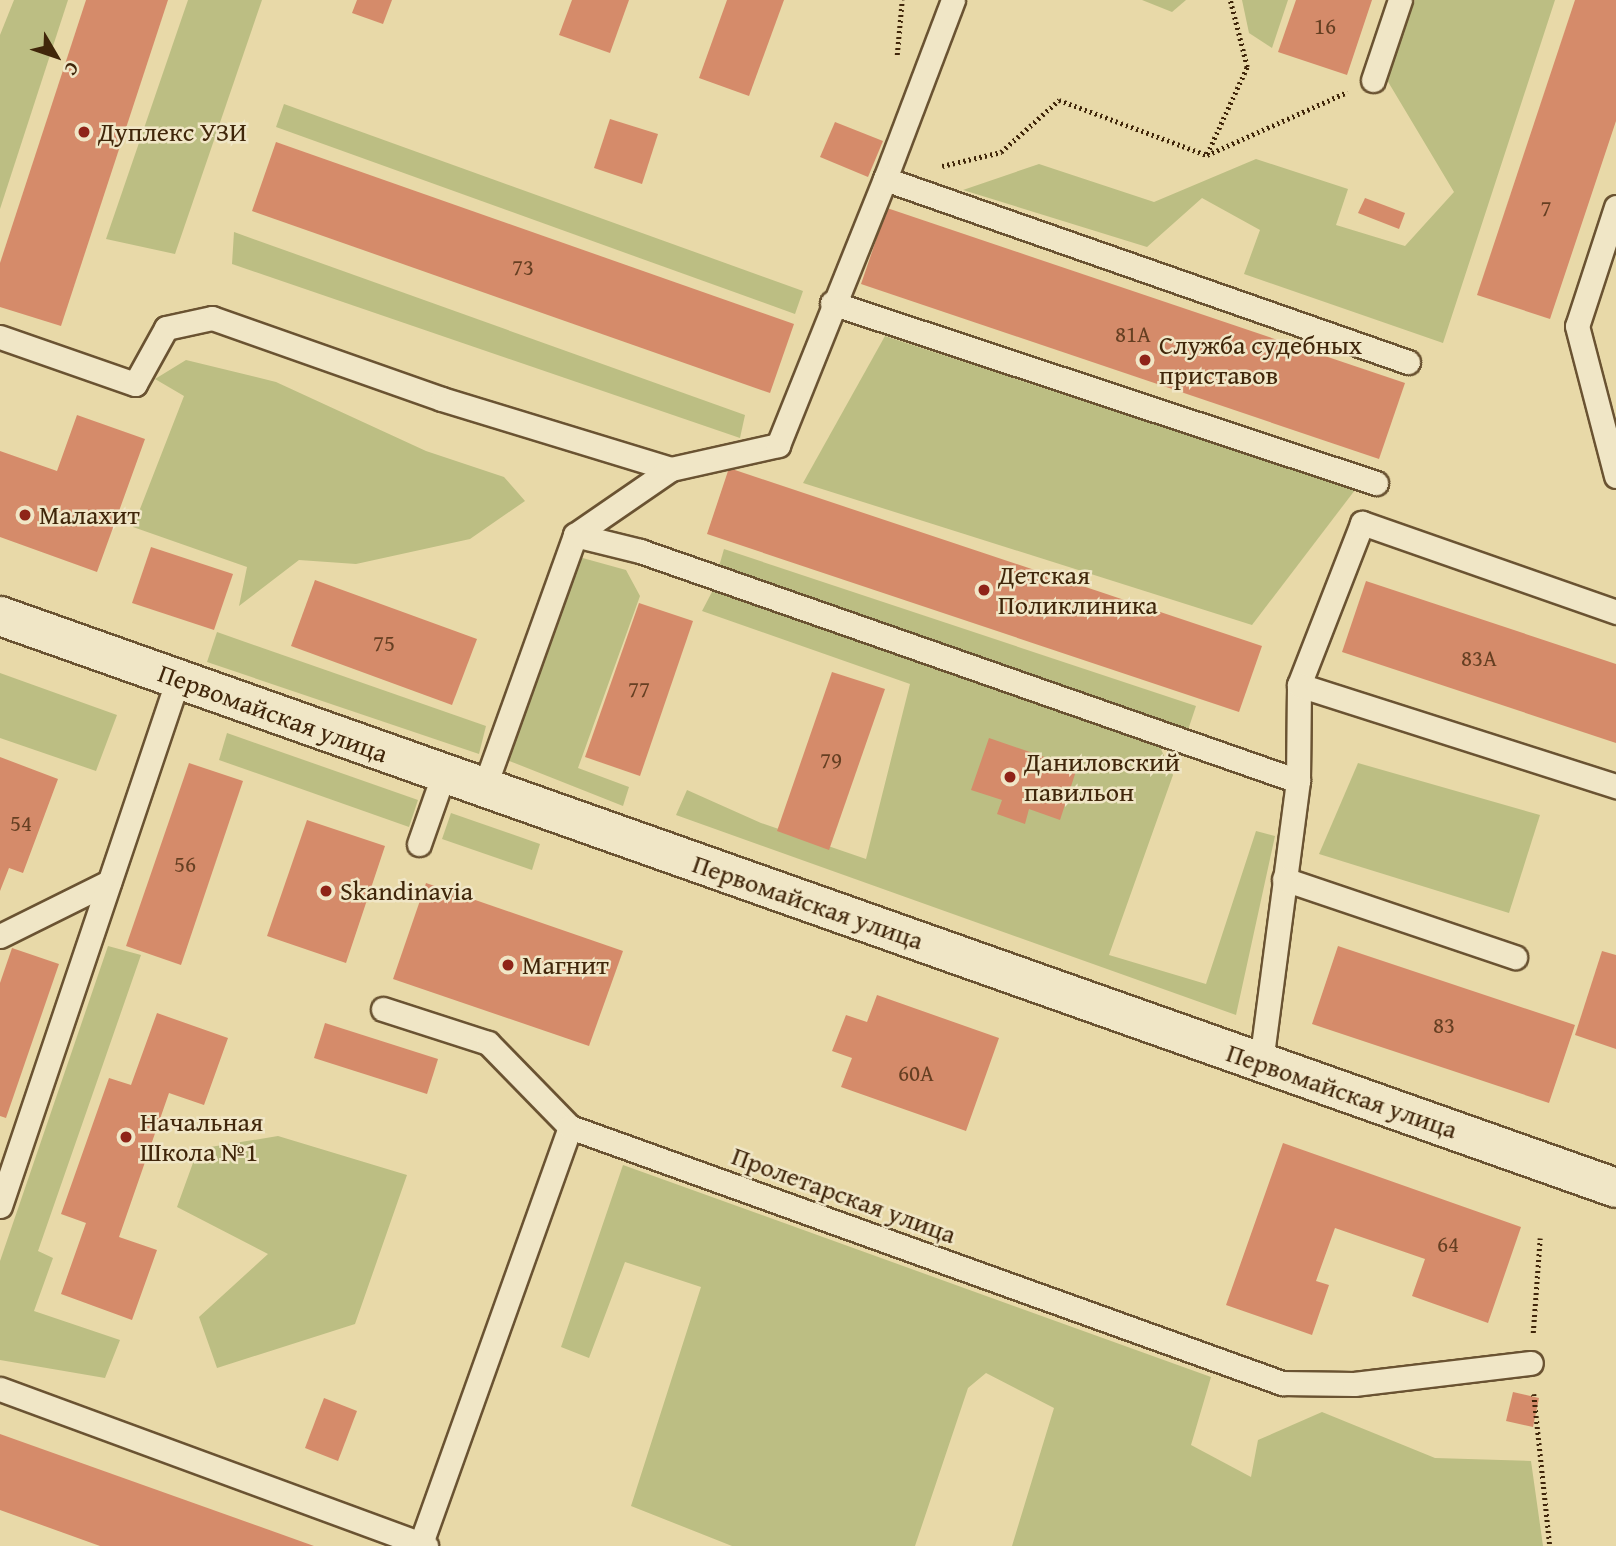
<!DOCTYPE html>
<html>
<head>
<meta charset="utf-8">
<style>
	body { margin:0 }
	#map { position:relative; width:1616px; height:1546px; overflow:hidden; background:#e8d9a8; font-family:"Gentium Book Plus",serif }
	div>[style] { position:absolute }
	.green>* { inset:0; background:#bcbe83 }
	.building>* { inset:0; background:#d58b6a }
	.path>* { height:4.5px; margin-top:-2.25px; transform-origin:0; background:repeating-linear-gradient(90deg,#40260a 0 2px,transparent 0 5.5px) }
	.roads { filter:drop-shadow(2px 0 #6a5332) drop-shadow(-2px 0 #6a5332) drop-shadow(0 2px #6a5332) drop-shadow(0 -2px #6a5332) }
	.service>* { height:23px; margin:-11.5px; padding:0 11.5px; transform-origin:11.5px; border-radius:11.5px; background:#f0e6c6 }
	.secondary>* { height:38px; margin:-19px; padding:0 19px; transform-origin:19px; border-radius:19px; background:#f0e6c6 }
	.dots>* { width:19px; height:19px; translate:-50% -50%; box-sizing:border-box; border:4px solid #f0e6c6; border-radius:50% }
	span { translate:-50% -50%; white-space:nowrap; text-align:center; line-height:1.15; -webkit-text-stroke:5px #f0e6c6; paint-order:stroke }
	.number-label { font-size:23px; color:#653f22 }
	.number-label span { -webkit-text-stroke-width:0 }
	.poi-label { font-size:26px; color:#40260a }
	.left { translate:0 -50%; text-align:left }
	.street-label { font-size:26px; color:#40260a }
	.north { position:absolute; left:21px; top:21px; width:70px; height:70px; -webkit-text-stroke:5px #f0e6c6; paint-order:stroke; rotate:129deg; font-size:19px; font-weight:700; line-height:28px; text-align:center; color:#40260a }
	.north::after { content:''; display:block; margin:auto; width:24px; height:32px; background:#40260a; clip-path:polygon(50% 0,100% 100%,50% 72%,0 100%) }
</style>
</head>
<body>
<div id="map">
	<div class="green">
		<div style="clip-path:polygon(14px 0,68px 0,0 209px,0 35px)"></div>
		<div style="clip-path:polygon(188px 0,262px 0,175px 254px,106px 239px)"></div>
		<div style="clip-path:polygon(1142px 0,1186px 0,1172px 12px)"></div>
		<div style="clip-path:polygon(1242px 0,1288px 0,1272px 48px,1249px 33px)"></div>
		<div style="clip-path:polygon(1415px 0,1555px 0,1443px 343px,1244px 274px,1260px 230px,1202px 198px,1147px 247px,963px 190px,1039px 164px,1154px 202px,1256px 159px,1348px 189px,1336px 225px,1405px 246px,1454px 192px,1387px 80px)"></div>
		<div style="clip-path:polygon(284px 104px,803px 291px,795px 314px,276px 127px)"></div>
		<div style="clip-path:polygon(234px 232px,745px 415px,740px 438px,232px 264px)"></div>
		<div style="clip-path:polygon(885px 336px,1355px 490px,1252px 625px,803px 483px)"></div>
		<div style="clip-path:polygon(186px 360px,276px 382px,426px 451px,504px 477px,525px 501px,470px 539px,356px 564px,299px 560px,239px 606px,247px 567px,133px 527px,184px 396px,155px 379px)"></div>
		<div style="clip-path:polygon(724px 549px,1196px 706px,1188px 730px,718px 570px)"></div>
		<div style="clip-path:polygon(579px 557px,626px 570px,640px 596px,578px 768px,629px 787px,623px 806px,507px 760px)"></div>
		<div style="clip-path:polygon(713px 590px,1159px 745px,1173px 775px,1109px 955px,1206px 984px,1256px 831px,1275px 836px,1236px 1015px,676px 815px,687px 790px,761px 823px,866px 859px,910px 684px,702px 611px)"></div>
		<div style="clip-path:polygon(217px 632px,486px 726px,479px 754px,207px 662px)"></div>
		<div style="clip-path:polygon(0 673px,117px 715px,96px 771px,0 738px)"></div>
		<div style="clip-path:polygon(227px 733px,418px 800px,409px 827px,219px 760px)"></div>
		<div style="clip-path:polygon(1358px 763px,1540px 815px,1509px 913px,1319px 854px)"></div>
		<div style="clip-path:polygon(451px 813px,540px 844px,532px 870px,442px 839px)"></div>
		<div style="clip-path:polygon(108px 946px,141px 955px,38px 1251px,53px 1258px,34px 1311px,120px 1340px,105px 1378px,0 1360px,0 1261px)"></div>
		<div style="clip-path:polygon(278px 1136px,407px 1175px,355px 1324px,217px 1368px,199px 1317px,268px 1254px,177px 1207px,198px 1149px)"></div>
		<div style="clip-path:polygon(623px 1165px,1211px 1377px,1191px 1445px,1251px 1477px,1258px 1440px,1322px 1412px,1435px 1458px,1531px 1461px,1543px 1546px,1012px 1546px,1054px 1408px,986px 1373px,968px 1388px,915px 1546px,732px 1546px,631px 1506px,701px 1287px,625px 1262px,589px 1358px,561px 1347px)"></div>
	</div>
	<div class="building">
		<div style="clip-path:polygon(86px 0,168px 0,61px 326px,0 307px,0 263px)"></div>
		<div style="clip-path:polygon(357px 0,392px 0,383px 24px,352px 13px)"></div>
		<div style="clip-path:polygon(572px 0,629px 0,610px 53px,559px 35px)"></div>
		<div style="clip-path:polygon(727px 0,784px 0,749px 96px,699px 78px)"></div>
		<div style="clip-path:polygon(1296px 0,1372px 0,1347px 75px,1278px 52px)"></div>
		<div style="clip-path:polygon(1575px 0,1616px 0,1616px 121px,1550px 319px,1477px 295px)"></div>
		<div style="clip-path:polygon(610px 119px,658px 134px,642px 184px,594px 168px)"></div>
		<div style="clip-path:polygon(835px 122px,883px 141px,868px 177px,820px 157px)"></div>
		<div style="clip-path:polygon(276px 142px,794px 324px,770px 393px,252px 211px)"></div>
		<div style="clip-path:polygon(1365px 198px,1405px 213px,1399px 229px,1358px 213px)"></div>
		<div style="clip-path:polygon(887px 208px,1405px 383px,1379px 459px,861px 284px)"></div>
		<div style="clip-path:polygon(77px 415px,145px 439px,97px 572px,0 537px,0 451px,57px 471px)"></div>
		<div style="clip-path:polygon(729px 468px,1262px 646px,1239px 712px,707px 534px)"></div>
		<div style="clip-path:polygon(151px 547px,233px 574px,214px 630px,132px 603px)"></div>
		<div style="clip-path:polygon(315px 580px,477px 639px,452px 705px,291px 646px)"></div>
		<div style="clip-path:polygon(1366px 581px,1616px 664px,1616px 743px,1342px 652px)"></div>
		<div style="clip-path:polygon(639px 603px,693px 621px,640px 776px,585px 757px)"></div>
		<div style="clip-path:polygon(832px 672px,885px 689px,829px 850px,777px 831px)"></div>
		<div style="clip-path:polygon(989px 738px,1077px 768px,1060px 820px,1029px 809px,1025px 824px,997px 814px,1002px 800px,971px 790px)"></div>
		<div style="clip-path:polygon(0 757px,58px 779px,23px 873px,9px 868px,0 891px)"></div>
		<div style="clip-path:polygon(189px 763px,243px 781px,181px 965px,126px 946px)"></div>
		<div style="clip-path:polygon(307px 820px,385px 846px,346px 963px,267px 936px)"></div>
		<div style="clip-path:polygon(426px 883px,623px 951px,589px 1046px,393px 979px)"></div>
		<div style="clip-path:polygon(1338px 946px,1575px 1025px,1549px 1103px,1312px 1024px)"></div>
		<div style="clip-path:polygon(12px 948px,59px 964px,6px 1118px,0 1116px,0 983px)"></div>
		<div style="clip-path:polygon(1602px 951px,1616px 955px,1616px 1049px,1575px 1035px)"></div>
		<div style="clip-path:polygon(877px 995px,999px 1038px,966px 1131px,841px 1087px,852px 1058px,832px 1051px,846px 1015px,867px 1022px)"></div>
		<div style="clip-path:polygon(157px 1013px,228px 1038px,204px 1105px,169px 1093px,119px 1237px,157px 1250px,132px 1320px,61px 1294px,86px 1223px,61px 1214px,109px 1078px,131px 1085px)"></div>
		<div style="clip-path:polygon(325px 1023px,438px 1059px,427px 1094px,314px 1058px)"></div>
		<div style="clip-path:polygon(1283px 1143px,1521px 1227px,1488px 1323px,1412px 1296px,1425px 1259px,1335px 1228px,1316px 1281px,1329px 1285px,1312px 1335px,1226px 1305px)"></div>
		<div style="clip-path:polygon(1513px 1392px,1539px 1398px,1533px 1427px,1506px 1421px)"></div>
		<div style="clip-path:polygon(324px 1398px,357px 1411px,338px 1461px,305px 1448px)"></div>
		<div style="clip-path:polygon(0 1434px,314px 1546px,100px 1546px,0 1510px)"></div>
	</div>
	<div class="path">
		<div style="left:897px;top:55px;width:55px;rotate:-84.8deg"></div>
		<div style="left:1207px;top:154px;width:96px;rotate:-65.3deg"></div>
		<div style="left:1247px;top:67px;width:69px;rotate:-104.2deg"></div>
		<div style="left:942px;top:166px;width:61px;rotate:-13.3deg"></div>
		<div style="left:1001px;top:152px;width:78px;rotate:-41.9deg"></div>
		<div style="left:1059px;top:100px;width:158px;rotate:20.4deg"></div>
		<div style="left:1207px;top:155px;width:154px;rotate:-24.2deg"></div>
		<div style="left:1533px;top:1333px;width:95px;rotate:-85.8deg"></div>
		<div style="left:1534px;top:1394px;width:153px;rotate:84deg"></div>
	</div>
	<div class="roads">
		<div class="service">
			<div style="left:1373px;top:80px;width:84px;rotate:-71.4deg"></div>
			<div style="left:885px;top:179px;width:191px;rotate:-69.2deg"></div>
			<div style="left:1616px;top:207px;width:125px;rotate:108.1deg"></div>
			<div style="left:1577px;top:326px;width:155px;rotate:75.4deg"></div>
			<div style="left:832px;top:303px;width:573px;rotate:18.31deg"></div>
			<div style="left:0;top:337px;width:143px;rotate:19.2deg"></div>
			<div style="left:135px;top:384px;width:64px;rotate:-61deg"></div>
			<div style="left:166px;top:328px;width:47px;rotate:-12.3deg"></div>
			<div style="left:212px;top:318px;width:244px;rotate:19.4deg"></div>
			<div style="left:442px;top:399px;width:239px;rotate:17deg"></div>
			<div style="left:575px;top:535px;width:67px;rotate:13.8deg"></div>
			<div style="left:640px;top:551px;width:697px;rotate:19.27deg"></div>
			<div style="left:1298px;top:781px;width:284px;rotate:97.5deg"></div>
			<div style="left:1299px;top:685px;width:174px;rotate:-68.7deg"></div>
			<div style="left:1362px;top:523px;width:269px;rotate:19.3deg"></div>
			<div style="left:1298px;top:781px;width:96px;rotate:-89.4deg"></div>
			<div style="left:1299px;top:685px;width:333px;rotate:17.7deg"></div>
			<div style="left:484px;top:788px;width:269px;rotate:-70.2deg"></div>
			<div style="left:575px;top:535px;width:116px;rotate:-34.5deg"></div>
			<div style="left:671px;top:469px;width:110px;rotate:-12.6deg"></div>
			<div style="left:778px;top:445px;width:287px;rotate:-68.1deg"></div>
			<div style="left:885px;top:179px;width:554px;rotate:19.29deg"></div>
			<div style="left:419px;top:844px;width:75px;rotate:-70.6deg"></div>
			<div style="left:1284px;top:879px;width:244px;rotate:18.7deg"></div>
			<div style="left:0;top:936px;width:122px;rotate:-26.4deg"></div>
			<div style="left:383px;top:1009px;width:110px;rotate:17.9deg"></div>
			<div style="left:488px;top:1043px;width:117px;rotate:45.7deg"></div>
			<div style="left:0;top:1206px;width:556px;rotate:-71.34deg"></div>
			<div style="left:0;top:1389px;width:454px;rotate:20.2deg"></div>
			<div style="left:420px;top:1546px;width:445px;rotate:-70.3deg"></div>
			<div style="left:570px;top:1127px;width:757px;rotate:19.78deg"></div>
			<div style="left:1282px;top:1383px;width:72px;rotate:0.8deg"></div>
			<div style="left:1354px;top:1384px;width:178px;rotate:-6.8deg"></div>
		</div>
		<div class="secondary">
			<div style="left:0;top:616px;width:1714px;rotate:19.49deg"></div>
		</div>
	</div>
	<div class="dots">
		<div style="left:84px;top:132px;background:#8f2418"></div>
		<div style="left:1145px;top:360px;background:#8f2418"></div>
		<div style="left:25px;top:515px;background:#8f2418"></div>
		<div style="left:984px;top:590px;background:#8f2418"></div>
		<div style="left:1010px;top:777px;background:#8f2418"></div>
		<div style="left:326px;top:891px;background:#8f2418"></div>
		<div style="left:508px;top:965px;background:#8f2418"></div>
		<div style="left:126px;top:1137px;background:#8f2418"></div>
	</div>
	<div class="number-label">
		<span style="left:1325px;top:26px">16</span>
		<span style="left:1546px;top:208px">7</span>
		<span style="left:523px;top:267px">73</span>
		<span style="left:1133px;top:334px">81А</span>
		<span style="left:384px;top:643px">75</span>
		<span style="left:1479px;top:658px">83А</span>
		<span style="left:639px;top:689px">77</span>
		<span style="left:831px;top:760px">79</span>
		<span style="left:21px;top:823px">54</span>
		<span style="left:185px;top:864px">56</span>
		<span style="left:1444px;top:1025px">83</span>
		<span style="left:916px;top:1073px">60А</span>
		<span style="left:1448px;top:1244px">64</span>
	</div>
	<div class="poi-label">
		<span class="left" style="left:98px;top:132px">Дуплекс УЗИ</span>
		<span class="left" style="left:1159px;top:360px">Служба судебных<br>приставов</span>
		<span class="left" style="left:39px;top:515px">Малахит</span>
		<span class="left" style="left:998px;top:590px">Детская<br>Поликлиника</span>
		<span class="left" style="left:1024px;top:777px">Даниловский<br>павильон</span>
		<span class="left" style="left:340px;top:891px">Skandinavia</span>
		<span class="left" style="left:522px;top:965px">Магнит</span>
		<span class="left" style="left:140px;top:1137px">Начальная<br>Школа №1</span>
	</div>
	<div class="street-label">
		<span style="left:273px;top:713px;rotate:20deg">Первомайская улица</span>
		<span style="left:808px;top:902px;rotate:19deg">Первомайская улица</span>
		<span style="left:1342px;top:1091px;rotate:19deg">Первомайская улица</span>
		<span style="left:844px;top:1195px;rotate:20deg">Пролетарская улица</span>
	</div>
	<div class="north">С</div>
</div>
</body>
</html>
